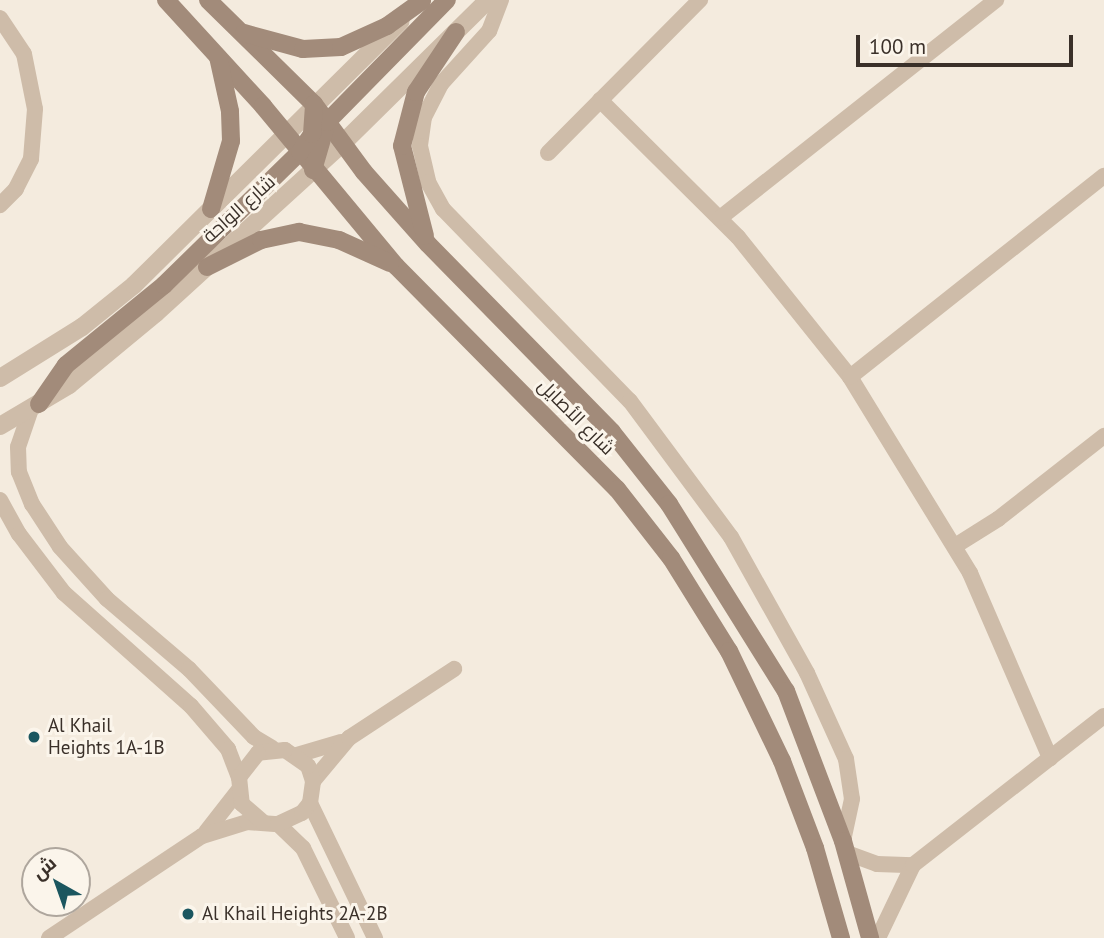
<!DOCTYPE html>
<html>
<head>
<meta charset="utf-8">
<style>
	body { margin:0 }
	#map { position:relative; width:1104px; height:938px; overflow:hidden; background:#f4ebde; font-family:"PT Sans",Cairo,sans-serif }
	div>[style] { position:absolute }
	.minor>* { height:16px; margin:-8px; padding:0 8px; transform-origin:8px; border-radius:8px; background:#cebca9 }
	.tertiary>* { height:18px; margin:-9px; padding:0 9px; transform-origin:9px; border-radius:9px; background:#cebca9 }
	.secondary>* { height:18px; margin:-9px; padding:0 9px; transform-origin:9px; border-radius:9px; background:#a28b7a }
	.dots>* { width:19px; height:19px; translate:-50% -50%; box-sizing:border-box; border:4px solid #fbf5eb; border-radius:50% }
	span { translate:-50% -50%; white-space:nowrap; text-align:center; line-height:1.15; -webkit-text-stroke:6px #fbf5eb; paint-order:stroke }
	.street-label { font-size:19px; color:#3a3029 }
	.poi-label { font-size:19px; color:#3a3029 }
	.left { translate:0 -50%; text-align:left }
	.north { position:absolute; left:21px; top:847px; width:70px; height:70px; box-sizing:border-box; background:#fbf5eb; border:2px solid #aea69d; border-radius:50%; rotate:320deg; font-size:19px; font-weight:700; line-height:28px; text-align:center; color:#3a3029 }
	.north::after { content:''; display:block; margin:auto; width:24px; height:32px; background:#1b565f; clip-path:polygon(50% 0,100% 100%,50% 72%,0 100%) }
	.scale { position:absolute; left:856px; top:35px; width:217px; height:32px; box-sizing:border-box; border:4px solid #3a3029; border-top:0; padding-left:9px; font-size:21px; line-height:24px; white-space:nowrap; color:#3a3029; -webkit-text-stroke:5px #fbf5eb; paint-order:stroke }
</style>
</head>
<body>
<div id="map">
	<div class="minor">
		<div style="left:501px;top:0;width:33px;rotate:111deg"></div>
		<div style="left:489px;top:31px;width:72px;rotate:132.2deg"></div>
		<div style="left:441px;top:84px;width:37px;rotate:117deg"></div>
		<div style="left:424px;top:117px;width:29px;rotate:98deg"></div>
		<div style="left:420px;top:146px;width:37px;rotate:77deg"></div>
		<div style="left:428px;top:182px;width:31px;rotate:61deg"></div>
		<div style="left:443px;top:209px;width:268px;rotate:45.8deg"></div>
		<div style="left:630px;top:401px;width:169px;rotate:53.4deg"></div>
		<div style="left:731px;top:537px;width:156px;rotate:60.8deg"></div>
		<div style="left:807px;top:673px;width:94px;rotate:65.6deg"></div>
		<div style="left:846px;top:759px;width:40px;rotate:81.5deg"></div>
		<div style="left:852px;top:799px;width:43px;rotate:102.1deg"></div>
		<div style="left:0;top:18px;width:43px;rotate:56.3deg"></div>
		<div style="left:24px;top:54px;width:56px;rotate:78.7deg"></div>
		<div style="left:35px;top:109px;width:50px;rotate:94.6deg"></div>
		<div style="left:31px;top:159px;width:34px;rotate:117deg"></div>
		<div style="left:16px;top:189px;width:23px;rotate:135deg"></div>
		<div style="left:600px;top:100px;width:194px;rotate:44.8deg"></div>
		<div style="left:738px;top:237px;width:179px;rotate:51.3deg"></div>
		<div style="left:850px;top:377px;width:230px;rotate:58.5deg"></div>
		<div style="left:970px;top:573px;width:202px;rotate:66.6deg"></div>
		<div style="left:548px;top:153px;width:216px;rotate:-45.2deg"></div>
		<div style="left:720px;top:218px;width:352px;rotate:-38.3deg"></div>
		<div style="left:850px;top:377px;width:324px;rotate:-38.4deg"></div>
		<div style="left:31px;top:409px;width:40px;rotate:108.9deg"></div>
		<div style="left:18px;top:447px;width:25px;rotate:88deg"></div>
		<div style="left:19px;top:472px;width:35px;rotate:68deg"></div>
		<div style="left:32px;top:504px;width:51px;rotate:56.9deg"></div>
		<div style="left:60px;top:547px;width:70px;rotate:47.9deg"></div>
		<div style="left:107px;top:599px;width:108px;rotate:40.5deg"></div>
		<div style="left:189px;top:669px;width:94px;rotate:46.3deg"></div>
		<div style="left:254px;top:737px;width:21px;rotate:31deg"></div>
		<div style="left:0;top:500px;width:39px;rotate:61deg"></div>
		<div style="left:19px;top:534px;width:74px;rotate:52.7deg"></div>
		<div style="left:64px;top:593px;width:170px;rotate:41.7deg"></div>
		<div style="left:191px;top:706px;width:57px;rotate:49.3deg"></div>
		<div style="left:228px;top:749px;width:30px;rotate:69deg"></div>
		<div style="left:955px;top:546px;width:51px;rotate:-32.1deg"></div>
		<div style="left:998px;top:519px;width:135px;rotate:-38.1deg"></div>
		<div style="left:297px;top:755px;width:46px;rotate:-16.5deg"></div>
		<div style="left:313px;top:781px;width:56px;rotate:-50.1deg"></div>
		<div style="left:349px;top:738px;width:126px;rotate:-33.3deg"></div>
		<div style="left:310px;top:803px;width:150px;rotate:64.3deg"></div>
		<div style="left:278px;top:824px;width:35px;rotate:44deg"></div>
		<div style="left:303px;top:848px;width:100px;rotate:63.9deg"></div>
		<div style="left:206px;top:832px;width:52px;rotate:-52deg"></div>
		<div style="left:847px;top:853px;width:32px;rotate:20deg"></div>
		<div style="left:877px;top:864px;width:36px;rotate:2deg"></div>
		<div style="left:49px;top:938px;width:184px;rotate:-33.7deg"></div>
		<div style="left:202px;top:836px;width:47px;rotate:-17.3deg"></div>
		<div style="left:247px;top:822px;width:31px;rotate:4deg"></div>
		<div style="left:278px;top:824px;width:26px;rotate:-25deg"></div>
		<div style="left:302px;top:813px;width:13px;rotate:-51deg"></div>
		<div style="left:310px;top:803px;width:22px;rotate:-82deg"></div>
		<div style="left:313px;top:781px;width:16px;rotate:-108deg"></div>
		<div style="left:308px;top:766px;width:28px;rotate:-145deg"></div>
		<div style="left:285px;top:750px;width:27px;rotate:174deg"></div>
		<div style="left:258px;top:753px;width:31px;rotate:128deg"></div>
		<div style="left:239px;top:777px;width:27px;rotate:84deg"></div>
		<div style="left:242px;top:804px;width:28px;rotate:41deg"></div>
		<div style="left:878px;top:938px;width:81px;rotate:-64.4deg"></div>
		<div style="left:913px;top:865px;width:242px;rotate:-38deg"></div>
	</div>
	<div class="tertiary">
		<div style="left:0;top:378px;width:97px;rotate:-31.9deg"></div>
		<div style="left:82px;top:327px;width:67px;rotate:-38.9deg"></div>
		<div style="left:134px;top:285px;width:375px;rotate:-44.7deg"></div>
		<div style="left:0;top:426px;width:80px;rotate:-30.7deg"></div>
		<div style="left:69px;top:385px;width:113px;rotate:-39.6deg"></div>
		<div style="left:156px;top:313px;width:251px;rotate:-42.3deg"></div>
		<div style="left:342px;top:144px;width:205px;rotate:-44.6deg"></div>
	</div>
	<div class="secondary">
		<div style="left:166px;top:0;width:144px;rotate:47.5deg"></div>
		<div style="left:263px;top:106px;width:208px;rotate:50.3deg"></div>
		<div style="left:396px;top:266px;width:314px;rotate:45.3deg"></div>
		<div style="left:617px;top:489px;width:88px;rotate:52deg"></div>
		<div style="left:671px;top:558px;width:110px;rotate:58.1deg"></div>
		<div style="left:729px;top:651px;width:122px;rotate:64.3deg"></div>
		<div style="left:782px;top:761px;width:93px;rotate:69.2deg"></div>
		<div style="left:815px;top:848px;width:94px;rotate:73.9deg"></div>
		<div style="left:208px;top:0;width:148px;rotate:44.5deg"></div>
		<div style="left:314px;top:104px;width:84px;rotate:53.7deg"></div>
		<div style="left:364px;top:172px;width:96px;rotate:48.4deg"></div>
		<div style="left:428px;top:244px;width:263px;rotate:45.6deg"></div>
		<div style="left:612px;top:432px;width:92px;rotate:51.6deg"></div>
		<div style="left:669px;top:504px;width:221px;rotate:58deg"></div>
		<div style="left:786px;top:691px;width:160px;rotate:69.2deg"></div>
		<div style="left:843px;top:841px;width:101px;rotate:74.4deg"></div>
		<div style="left:244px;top:33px;width:61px;rotate:15.2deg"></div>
		<div style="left:303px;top:49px;width:38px;rotate:-3deg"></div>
		<div style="left:341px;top:47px;width:51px;rotate:-24.5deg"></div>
		<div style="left:387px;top:26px;width:43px;rotate:-35.5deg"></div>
		<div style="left:313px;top:170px;width:50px;rotate:-73.7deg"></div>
		<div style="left:327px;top:122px;width:171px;rotate:-45.5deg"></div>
		<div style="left:211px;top:209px;width:71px;rotate:-73.6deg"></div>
		<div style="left:231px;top:141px;width:30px;rotate:-92deg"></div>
		<div style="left:230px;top:111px;width:55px;rotate:-102.5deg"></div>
		<div style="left:425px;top:236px;width:93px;rotate:-104.3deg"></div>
		<div style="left:402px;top:146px;width:56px;rotate:-75.5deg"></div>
		<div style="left:416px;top:92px;width:72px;rotate:-56.3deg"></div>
		<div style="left:207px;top:267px;width:60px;rotate:-26.6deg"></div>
		<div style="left:261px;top:240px;width:39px;rotate:-12deg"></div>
		<div style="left:299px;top:232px;width:41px;rotate:11.3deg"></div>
		<div style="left:339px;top:240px;width:56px;rotate:24.3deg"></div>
		<div style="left:39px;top:404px;width:47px;rotate:-55.3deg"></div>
		<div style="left:66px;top:365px;width:127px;rotate:-39.2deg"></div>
		<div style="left:164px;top:285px;width:190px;rotate:-44.4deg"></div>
		<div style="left:300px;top:152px;width:22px;rotate:-56deg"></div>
		<div style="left:312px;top:134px;width:30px;rotate:-86deg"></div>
	</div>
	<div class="dots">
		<div style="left:34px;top:737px;background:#1b565f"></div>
		<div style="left:188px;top:914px;background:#1b565f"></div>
	</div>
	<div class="street-label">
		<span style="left:239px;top:209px;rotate:-42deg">شارع الواحة</span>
		<span style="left:576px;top:417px;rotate:45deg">شارع الأصايل</span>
	</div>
	<div class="poi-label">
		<span class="left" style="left:48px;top:737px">Al Khail<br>Heights 1A-1B</span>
		<span class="left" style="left:202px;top:914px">Al Khail Heights 2A-2B</span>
	</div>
	<div class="north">ش</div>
	<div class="scale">100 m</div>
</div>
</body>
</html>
